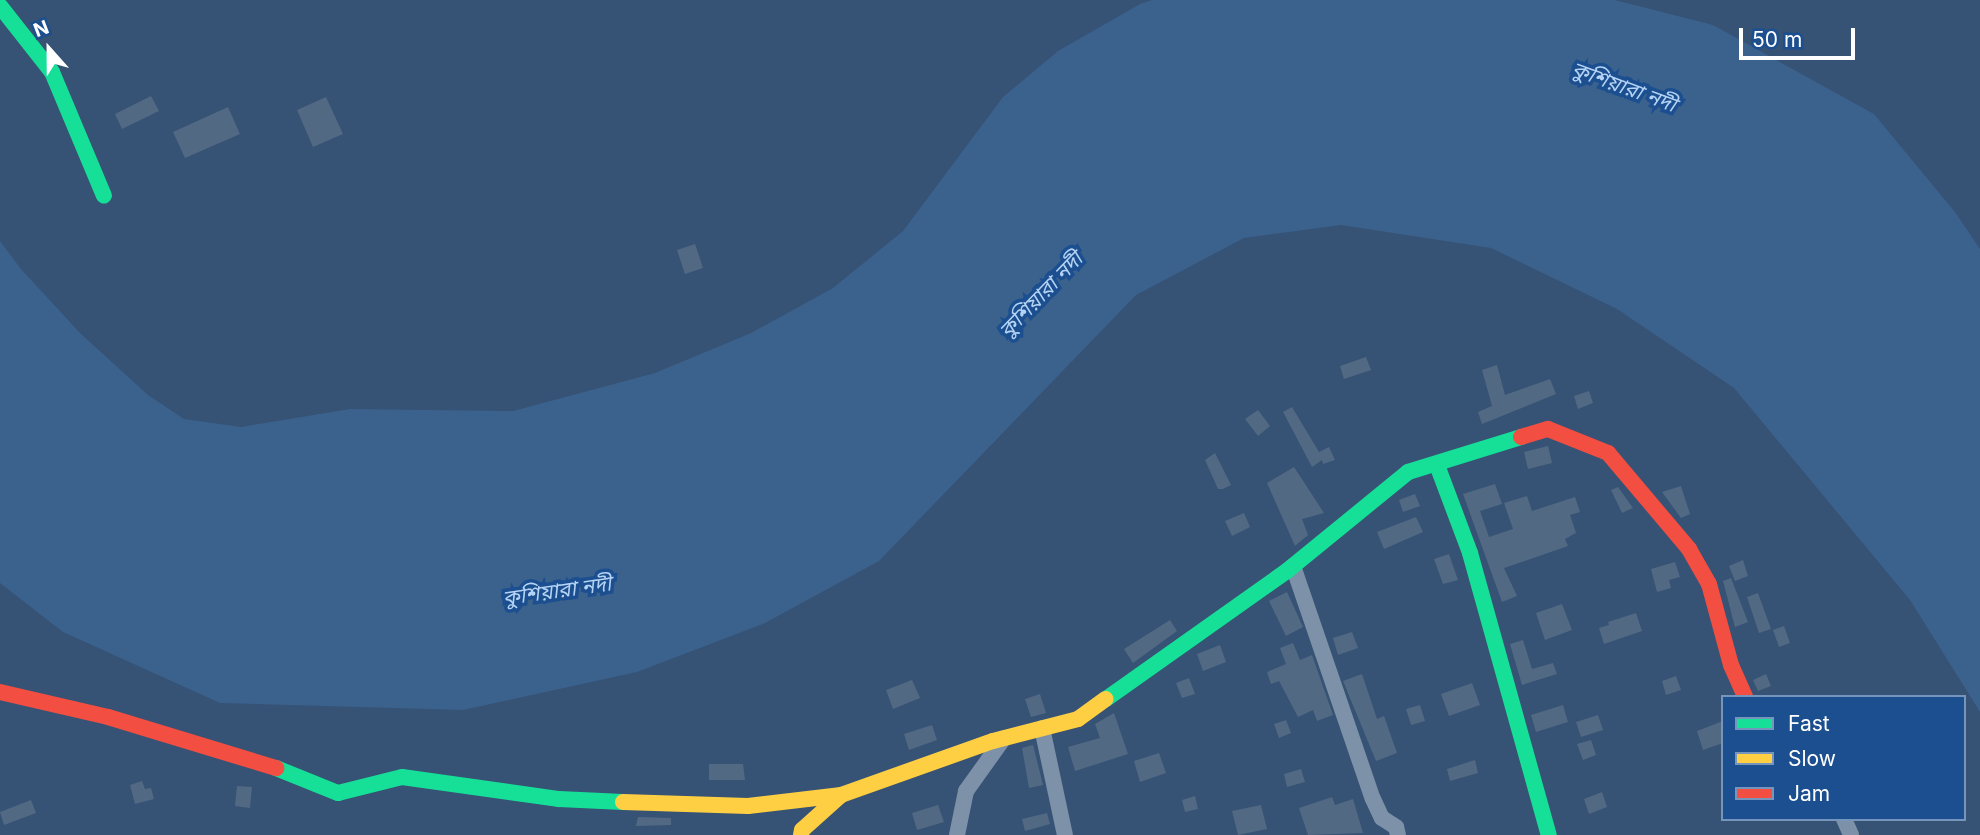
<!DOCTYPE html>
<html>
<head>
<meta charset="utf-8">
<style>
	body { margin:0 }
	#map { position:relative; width:1980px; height:835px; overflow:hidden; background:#365274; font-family:Inter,"Noto Sans Bengali",sans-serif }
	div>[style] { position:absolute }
	.water>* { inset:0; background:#3b618d }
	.building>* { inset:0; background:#526984 }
	.street>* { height:16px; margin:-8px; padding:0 8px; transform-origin:8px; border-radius:8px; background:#7d92a8 }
	.fast>* { height:16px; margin:-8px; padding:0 8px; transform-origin:8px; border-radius:8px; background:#16e098 }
	.slow>* { height:16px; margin:-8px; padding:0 8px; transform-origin:8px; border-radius:8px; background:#ffcf43 }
	.jam>* { height:16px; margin:-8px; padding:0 8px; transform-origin:8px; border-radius:8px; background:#f24e42 }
	span { translate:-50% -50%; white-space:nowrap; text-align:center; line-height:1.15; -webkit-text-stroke:7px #1b4f8f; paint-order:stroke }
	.water-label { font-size:21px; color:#b5d3f5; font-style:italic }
	.legend { position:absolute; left:1721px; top:695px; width:245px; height:126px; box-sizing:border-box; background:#1b4f8f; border:2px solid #7695bc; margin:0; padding:9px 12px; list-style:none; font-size:21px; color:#fff }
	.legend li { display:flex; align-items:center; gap:14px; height:35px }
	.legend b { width:35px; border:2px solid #7695bc }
	.north { position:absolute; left:14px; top:14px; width:70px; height:70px; -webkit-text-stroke:5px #1b4f8f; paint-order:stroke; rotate:339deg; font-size:19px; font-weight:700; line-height:28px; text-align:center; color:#fff }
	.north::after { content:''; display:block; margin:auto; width:24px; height:32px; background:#fff; clip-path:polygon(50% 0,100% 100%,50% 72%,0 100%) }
	.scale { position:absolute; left:1739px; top:28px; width:116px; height:32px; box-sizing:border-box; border:4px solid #fff; border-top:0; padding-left:9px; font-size:21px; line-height:24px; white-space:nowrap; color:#fff; -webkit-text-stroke:5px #1b4f8f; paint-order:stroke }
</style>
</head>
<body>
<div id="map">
	<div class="water">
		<div style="clip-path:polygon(1152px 0,1615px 0,1713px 25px,1874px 114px,1955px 212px,1980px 249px,1980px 712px,1910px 600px,1734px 388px,1617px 309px,1491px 248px,1341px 225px,1244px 238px,1136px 295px,879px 561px,765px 623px,637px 672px,463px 710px,220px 703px,63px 632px,0 583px,0 241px,21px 269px,80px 333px,148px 395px,184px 419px,241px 427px,350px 409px,513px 411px,655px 373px,751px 333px,833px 288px,903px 231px,1003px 97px,1058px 51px,1140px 4px)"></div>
	</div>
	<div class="building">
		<div style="clip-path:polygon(151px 96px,159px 111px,122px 129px,115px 114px)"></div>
		<div style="clip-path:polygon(326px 97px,343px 134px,313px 147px,297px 110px)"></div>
		<div style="clip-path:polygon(228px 107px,240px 134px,185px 158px,173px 132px)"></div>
		<div style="clip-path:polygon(695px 244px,703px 268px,685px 274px,677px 250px)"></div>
		<div style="clip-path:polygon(1366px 357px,1371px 370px,1344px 379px,1340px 366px)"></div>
		<div style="clip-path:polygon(1497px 365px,1505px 395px,1550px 379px,1556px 394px,1482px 424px,1478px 412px,1492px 406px,1482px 370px)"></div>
		<div style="clip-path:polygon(1589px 391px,1593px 403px,1578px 409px,1574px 396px)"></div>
		<div style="clip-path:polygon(1292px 407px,1319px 452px,1329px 447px,1335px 460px,1323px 464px,1322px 460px,1312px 467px,1283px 412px)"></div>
		<div style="clip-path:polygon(1258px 410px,1270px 426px,1258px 436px,1245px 419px)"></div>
		<div style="clip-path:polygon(1548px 446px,1552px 463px,1528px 469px,1524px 452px)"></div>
		<div style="clip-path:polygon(1215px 453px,1231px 485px,1223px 489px,1218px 489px,1205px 460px)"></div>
		<div style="clip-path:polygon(1294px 467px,1324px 513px,1302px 519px,1308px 535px,1295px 546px,1267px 483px)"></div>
		<div style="clip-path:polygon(1495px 484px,1502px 504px,1480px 511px,1489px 537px,1513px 529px,1504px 503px,1527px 496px,1532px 511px,1575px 497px,1580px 512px,1570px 515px,1576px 533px,1565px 539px,1568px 546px,1504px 568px,1517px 596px,1502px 602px,1463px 494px)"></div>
		<div style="clip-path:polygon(1681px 486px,1690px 514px,1681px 518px,1662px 492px)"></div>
		<div style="clip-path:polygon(1618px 487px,1633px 508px,1622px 513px,1611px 490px)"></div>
		<div style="clip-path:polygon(1415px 494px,1420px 506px,1403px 512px,1399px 500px)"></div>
		<div style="clip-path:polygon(1244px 513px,1250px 527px,1232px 536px,1225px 521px)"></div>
		<div style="clip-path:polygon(1416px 517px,1423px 532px,1384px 549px,1377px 532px)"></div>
		<div style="clip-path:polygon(1449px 554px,1458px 580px,1443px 584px,1434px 559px)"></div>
		<div style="clip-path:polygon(1743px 560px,1748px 576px,1735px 581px,1729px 566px)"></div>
		<div style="clip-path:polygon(1675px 562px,1680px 577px,1669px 580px,1671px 588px,1657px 592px,1651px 569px)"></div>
		<div style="clip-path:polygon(1731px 578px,1748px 622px,1735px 627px,1723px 581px)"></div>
		<div style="clip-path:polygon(1287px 592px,1303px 627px,1286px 636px,1269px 601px)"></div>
		<div style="clip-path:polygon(1758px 593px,1771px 629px,1759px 633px,1747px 597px)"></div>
		<div style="clip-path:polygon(1562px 604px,1572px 630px,1545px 640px,1536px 613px)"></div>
		<div style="clip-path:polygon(1636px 613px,1642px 631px,1604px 644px,1599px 628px,1609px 625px,1608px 622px)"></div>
		<div style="clip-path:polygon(1170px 620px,1177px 631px,1133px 663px,1124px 649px)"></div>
		<div style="clip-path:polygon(1784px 626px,1790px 643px,1779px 647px,1773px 630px)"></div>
		<div style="clip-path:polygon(1352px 632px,1358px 648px,1338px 655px,1333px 638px)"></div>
		<div style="clip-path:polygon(1523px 640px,1532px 669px,1553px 663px,1557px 674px,1522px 685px,1510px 644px)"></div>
		<div style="clip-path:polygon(1293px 643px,1300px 660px,1312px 655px,1333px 715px,1317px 721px,1313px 710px,1298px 717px,1279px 681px,1271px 684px,1267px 672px,1286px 664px,1280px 648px)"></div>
		<div style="clip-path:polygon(1220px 645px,1226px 662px,1203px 671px,1197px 654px)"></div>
		<div style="clip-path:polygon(1362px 674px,1377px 719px,1384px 716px,1397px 753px,1376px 761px,1343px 681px)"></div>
		<div style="clip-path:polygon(1766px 674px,1771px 686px,1758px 691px,1753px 680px)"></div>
		<div style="clip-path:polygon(1676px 676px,1681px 690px,1666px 695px,1662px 681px)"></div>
		<div style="clip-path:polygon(1189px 678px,1195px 694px,1182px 698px,1176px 683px)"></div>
		<div style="clip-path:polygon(912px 680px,920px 698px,893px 709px,886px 690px)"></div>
		<div style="clip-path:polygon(1472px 683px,1480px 705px,1449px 716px,1441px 694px)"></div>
		<div style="clip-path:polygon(1040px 694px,1046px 713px,1031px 717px,1025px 699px)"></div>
		<div style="clip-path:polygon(1420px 705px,1425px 721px,1411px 725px,1406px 709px)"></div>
		<div style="clip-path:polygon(1563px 705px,1568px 722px,1536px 732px,1531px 715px)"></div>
		<div style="clip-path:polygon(1114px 713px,1128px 754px,1075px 771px,1068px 747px,1100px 738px,1095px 724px)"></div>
		<div style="clip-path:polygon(1598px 715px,1603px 730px,1581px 737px,1576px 722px)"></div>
		<div style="clip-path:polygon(1286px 720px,1291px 733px,1279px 738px,1274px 724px)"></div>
		<div style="clip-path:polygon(1723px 721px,1723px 743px,1703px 750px,1697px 731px)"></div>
		<div style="clip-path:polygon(932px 725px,937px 740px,909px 750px,904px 734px)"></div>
		<div style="clip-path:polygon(1591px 740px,1596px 755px,1583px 760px,1577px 744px)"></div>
		<div style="clip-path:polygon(1033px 745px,1043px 785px,1029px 788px,1022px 748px)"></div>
		<div style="clip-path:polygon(1159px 753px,1166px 773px,1140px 782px,1134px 761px)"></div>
		<div style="clip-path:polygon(1475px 760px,1478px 773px,1450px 781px,1447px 769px)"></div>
		<div style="clip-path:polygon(709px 764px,743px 764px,745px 780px,709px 780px)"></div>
		<div style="clip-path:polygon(1301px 769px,1305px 782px,1287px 787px,1284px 774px)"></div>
		<div style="clip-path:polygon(142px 781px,145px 789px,151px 788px,154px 799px,135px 804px,130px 785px)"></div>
		<div style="clip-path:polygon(237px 786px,252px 787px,250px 808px,235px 806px)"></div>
		<div style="clip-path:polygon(1602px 792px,1607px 807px,1589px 814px,1584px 799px)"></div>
		<div style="clip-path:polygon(1195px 796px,1198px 809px,1185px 812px,1182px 800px)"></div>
		<div style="clip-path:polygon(1332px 797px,1335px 805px,1353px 799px,1363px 833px,1308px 835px,1299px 808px)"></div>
		<div style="clip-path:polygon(31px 800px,36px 813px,4px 825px,0 812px)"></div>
		<div style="clip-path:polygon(938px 805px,944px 822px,917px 830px,912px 813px)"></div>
		<div style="clip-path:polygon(1261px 805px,1267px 829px,1238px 835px,1232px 811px)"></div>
		<div style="clip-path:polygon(1047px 813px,1050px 824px,1025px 831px,1022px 819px)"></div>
		<div style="clip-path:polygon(638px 817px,671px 818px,671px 825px,636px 826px)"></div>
	</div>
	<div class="street">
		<div style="left:1293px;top:566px;width:246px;rotate:71.1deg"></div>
		<div style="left:1373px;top:799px;width:21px;rotate:65deg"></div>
		<div style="left:1382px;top:818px;width:17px;rotate:33deg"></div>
		<div style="left:1396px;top:827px;width:8px;rotate:76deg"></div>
		<div style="left:1042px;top:728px;width:109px;rotate:77.9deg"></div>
		<div style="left:1844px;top:819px;width:17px;rotate:66deg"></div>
		<div style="left:957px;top:835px;width:45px;rotate:-78.4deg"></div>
		<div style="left:966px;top:791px;width:65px;rotate:-54.4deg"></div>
	</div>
	<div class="fast">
		<div style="left:0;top:6px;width:84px;rotate:51.8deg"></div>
		<div style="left:52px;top:72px;width:134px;rotate:67.2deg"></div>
		<div style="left:1437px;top:465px;width:94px;rotate:69.4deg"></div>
		<div style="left:1470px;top:553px;width:293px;rotate:74.4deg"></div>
		<div style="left:1106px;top:699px;width:223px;rotate:-35.3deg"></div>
		<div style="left:1288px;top:570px;width:155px;rotate:-39.2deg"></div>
		<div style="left:1408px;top:472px;width:118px;rotate:-17.2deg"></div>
		<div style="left:276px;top:768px;width:67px;rotate:22deg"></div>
		<div style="left:338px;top:793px;width:66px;rotate:-14deg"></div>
		<div style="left:402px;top:777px;width:159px;rotate:8deg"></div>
		<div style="left:559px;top:799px;width:64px;rotate:2.7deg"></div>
	</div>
	<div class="slow">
		<div style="left:623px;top:802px;width:125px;rotate:1.8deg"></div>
		<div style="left:748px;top:806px;width:94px;rotate:-6.7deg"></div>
		<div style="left:801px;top:835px;width:5px;rotate:-79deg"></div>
		<div style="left:802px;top:830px;width:52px;rotate:-41.9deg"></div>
		<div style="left:841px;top:795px;width:161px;rotate:-19.6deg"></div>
		<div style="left:993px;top:741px;width:88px;rotate:-14.5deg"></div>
		<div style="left:1078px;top:719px;width:34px;rotate:-36deg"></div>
	</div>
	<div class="jam">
		<div style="left:1521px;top:437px;width:28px;rotate:-17deg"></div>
		<div style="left:1548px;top:429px;width:65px;rotate:21.8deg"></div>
		<div style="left:1608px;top:453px;width:126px;rotate:49.8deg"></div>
		<div style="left:1689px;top:549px;width:40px;rotate:60.3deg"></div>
		<div style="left:1709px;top:584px;width:84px;rotate:74.8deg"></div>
		<div style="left:1731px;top:665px;width:35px;rotate:66deg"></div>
		<div style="left:0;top:692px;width:111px;rotate:13deg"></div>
		<div style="left:108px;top:717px;width:176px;rotate:16.9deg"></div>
	</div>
	<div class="water-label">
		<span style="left:1624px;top:87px;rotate:20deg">কুশিয়ারা নদী</span>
		<span style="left:1041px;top:295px;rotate:-46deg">কুশিয়ারা নদী</span>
		<span style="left:557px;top:591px;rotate:-8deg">কুশিয়ারা নদী</span>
	</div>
	<ul class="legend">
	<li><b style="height:9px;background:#16e098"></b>Fast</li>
	<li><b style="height:9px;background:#ffcf43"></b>Slow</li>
	<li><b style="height:9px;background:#f24e42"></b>Jam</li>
	</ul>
	<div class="north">N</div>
	<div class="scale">50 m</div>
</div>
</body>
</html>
